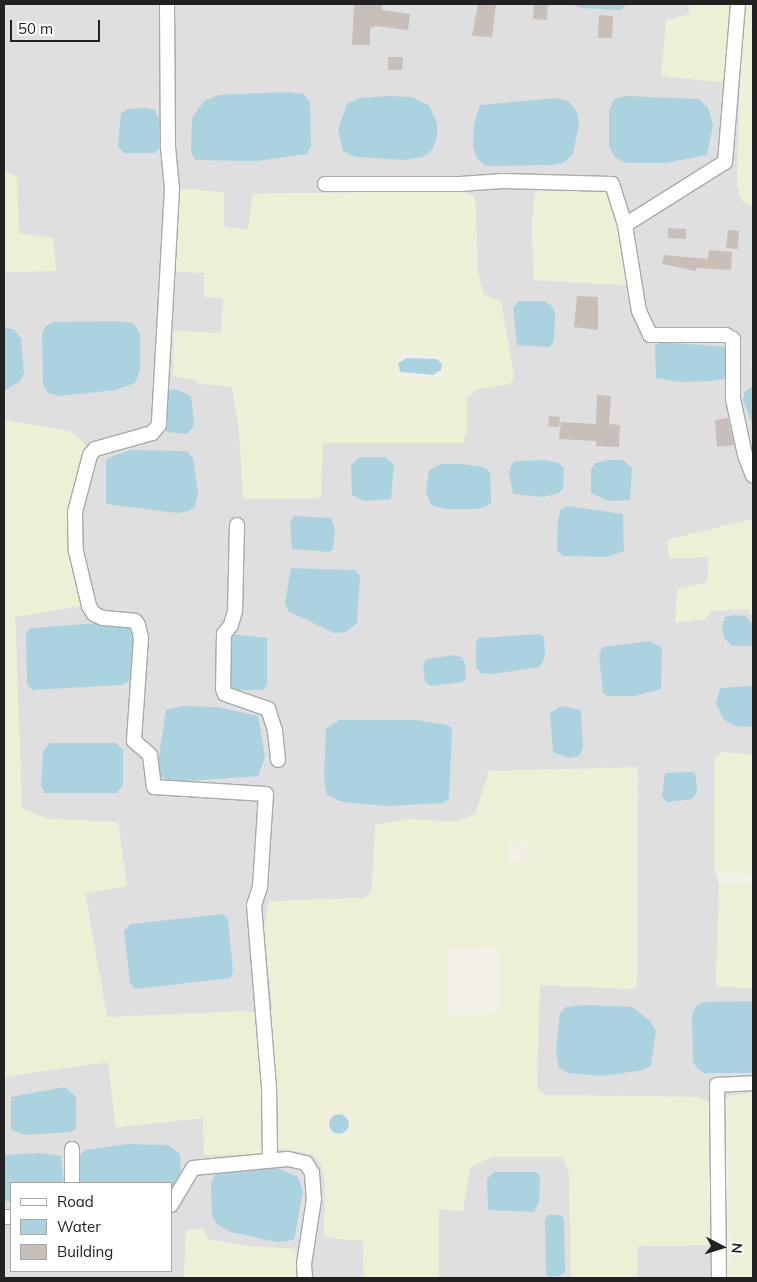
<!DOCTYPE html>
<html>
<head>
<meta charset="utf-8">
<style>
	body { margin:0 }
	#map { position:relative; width:757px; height:1282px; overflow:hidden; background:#f2efe9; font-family:Mulish,sans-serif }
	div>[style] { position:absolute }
	.residential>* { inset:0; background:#e0dfdf }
	.farmland>* { inset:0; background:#eef0d5 }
	.water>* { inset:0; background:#aad3df }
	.round { border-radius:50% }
	.building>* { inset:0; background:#c7bfb8 }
	.roads { filter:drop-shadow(1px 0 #a9a9a9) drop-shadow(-1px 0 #a9a9a9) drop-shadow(0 1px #a9a9a9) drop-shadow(0 -1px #a9a9a9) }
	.minor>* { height:14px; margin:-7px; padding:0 7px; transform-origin:7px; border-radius:7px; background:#fff }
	span { translate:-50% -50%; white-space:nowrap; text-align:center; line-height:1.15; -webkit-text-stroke:4.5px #fff; paint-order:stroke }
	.frame { position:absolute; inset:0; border:5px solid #222; pointer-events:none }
	.legend { position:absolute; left:10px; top:1182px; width:162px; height:90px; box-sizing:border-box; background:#fff; border:1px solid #a7a7a7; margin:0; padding:6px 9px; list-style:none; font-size:15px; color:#222 }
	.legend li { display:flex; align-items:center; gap:10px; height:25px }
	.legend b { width:25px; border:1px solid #a7a7a7 }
	.north { position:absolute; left:697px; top:1222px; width:50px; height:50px; -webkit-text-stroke:4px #fff; paint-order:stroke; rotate:95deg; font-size:14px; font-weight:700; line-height:20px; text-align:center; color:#222 }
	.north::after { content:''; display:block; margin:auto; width:18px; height:22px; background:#222; clip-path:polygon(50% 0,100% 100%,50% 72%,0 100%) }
	.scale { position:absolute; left:10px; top:20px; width:90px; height:22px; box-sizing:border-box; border:2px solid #222; border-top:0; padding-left:6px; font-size:15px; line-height:18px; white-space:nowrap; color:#222; -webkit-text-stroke:4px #fff; paint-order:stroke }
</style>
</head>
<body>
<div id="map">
	<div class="residential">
		<div style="clip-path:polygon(evenodd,4px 4px,689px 4px,689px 14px,729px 83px,740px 85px,737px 185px,753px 208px,753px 356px,750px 367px,753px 367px,753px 519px,667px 540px,670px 558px,709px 557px,705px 619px,710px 611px,748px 609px,753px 617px,753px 755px,721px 752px,714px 866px,719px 886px,716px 986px,753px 988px,753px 1093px,707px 1102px,699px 1097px,543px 1095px,537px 1087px,539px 985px,634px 989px,637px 984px,638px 767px,456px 822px,407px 819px,375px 825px,372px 890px,365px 898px,269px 902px,264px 928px,273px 1011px,107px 1017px,85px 893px,119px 822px,49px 819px,22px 809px,15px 617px,83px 605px,68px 517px,76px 475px,88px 447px,71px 432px,4px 420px,4px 272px,56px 271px,19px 233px,17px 178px,4px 170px,4px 4px,461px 191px,475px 197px,478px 274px,510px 384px,475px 390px,467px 398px,467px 431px,462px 443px,323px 443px,239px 428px,232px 387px,196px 383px,221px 333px,223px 298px,204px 297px,204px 273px,224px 227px,249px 230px,253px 194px,461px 191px,4px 4px,540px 191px,607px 191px,618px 227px,628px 285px,534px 280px,532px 226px,535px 193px,540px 191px)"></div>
		<div style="clip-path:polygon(evenodd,108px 1062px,116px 1127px,203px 1118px,264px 1149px,279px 1148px,313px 1154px,321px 1164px,326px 1183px,324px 1237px,363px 1241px,364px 1278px,298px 1278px,295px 1249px,244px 1246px,208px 1239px,202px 1228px,186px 1231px,184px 1278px,4px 1278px,4px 1082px,7px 1076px,108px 1062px,11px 1183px,171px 1183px,171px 1271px,11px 1271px,11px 1183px)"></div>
		<div style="clip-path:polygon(491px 1157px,563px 1157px,569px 1174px,571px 1278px,439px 1278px,439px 1209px,463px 1211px,470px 1168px)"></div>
		<div style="clip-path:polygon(710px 1245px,711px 1278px,637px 1278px,638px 1246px)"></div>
	</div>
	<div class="farmland">
		<div style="clip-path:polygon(689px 4px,733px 4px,729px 83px,661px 76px,666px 20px,689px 14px)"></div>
		<div style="clip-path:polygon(745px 4px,753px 4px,753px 208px,742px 201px,737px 185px)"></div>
		<div style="clip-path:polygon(4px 170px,17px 178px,19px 233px,53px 238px,56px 271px,4px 272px)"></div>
		<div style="clip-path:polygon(evenodd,186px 189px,224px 192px,224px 227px,248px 230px,253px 194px,461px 191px,475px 196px,478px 274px,484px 295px,501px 301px,514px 376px,510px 384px,475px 390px,467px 397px,467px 431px,462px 443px,323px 443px,321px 498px,243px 499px,239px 428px,232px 387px,173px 376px,174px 331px,221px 333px,223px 298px,204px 297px,204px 273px,175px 272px,179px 192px,186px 189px,399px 353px,442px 357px,444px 374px,439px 378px,397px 376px,396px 355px,399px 353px)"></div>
		<div style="clip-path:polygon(540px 191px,607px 191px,618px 227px,628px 285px,534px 280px,532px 226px,535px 193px)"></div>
		<div style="clip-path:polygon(4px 420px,72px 432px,88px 447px,76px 475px,68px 517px,83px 605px,15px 617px,22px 809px,49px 819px,118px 822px,127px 886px,85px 894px,107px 1017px,254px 1011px,264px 1149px,261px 1154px,204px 1155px,203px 1118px,116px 1127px,108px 1062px,7px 1076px,4px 1082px)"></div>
		<div style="clip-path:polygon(753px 519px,753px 617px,748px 609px,711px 611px,706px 619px,675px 623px,677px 589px,708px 582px,709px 557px,669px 558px,667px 540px)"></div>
		<div style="clip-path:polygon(721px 752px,753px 755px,753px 876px,722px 872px,714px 866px,715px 758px)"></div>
		<div style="clip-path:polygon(evenodd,638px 767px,637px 984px,634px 989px,540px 985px,537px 1087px,543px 1095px,699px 1097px,707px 1102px,710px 1245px,638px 1246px,637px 1278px,571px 1278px,569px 1174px,563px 1157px,491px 1157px,470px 1168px,463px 1211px,439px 1209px,439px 1278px,364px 1278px,363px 1241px,324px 1237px,325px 1183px,321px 1164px,313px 1154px,279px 1148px,273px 1011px,264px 928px,269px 901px,365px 898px,372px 890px,375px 825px,407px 819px,456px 822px,475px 814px,489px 771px,638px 767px,509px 841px,526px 841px,527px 861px,508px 860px,509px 841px,638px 767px,494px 947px,499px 951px,499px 1013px,448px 1015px,448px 949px,494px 947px,638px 767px,328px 1112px,351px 1115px,349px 1136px,325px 1132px,328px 1112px)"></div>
		<div style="clip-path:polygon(722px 883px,753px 884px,753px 988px,716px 986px,719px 886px)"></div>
		<div style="clip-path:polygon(753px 1093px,753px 1278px,728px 1278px,731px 1258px,727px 1100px,729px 1096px)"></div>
		<div style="clip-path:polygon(202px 1228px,208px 1239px,244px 1246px,295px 1249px,298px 1278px,184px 1278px,186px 1231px)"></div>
	</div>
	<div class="water">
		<div style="clip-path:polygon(570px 4px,628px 4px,620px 10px,581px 8px)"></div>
		<div style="clip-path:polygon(287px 92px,304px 94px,310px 102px,311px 146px,307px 154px,257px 161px,195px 160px,191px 152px,192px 118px,204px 101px,219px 95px)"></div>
		<div style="clip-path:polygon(388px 96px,411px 97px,429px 105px,437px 123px,437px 137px,432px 150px,423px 157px,404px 160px,355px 157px,343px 151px,338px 130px,347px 104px,359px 98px)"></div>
		<div style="clip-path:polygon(627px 96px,699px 99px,708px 108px,713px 125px,707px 155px,665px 163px,626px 163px,616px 158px,609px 147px,609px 110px,614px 99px)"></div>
		<div style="clip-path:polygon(555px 98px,568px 101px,577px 112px,579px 124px,573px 154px,565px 162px,553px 165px,485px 166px,477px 158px,473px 147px,474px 124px,480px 105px)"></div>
		<div style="clip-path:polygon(145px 108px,155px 110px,159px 119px,160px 148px,154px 153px,124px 153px,118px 146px,121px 113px,128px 109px)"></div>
		<div style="clip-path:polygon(519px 301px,544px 301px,551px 305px,555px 313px,554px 340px,550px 347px,517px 345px,513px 308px)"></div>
		<div style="clip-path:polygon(117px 321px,133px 323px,140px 333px,140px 370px,135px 383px,116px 390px,59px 396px,48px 393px,43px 385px,42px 335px,45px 327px,53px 322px)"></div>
		<div style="clip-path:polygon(4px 327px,14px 330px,21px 338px,24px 374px,20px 381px,4px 391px)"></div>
		<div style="clip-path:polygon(662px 342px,727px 347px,729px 372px,724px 379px,712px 381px,680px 382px,656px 378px,655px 345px)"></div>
		<div style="clip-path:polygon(407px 358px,437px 359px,442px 364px,441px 370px,433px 375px,400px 372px,398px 363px)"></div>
		<div style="clip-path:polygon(753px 386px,753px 426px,743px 400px,745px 391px)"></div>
		<div style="clip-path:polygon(175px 389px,191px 396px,194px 424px,188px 434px,167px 432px,164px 428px,166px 391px)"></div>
		<div style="clip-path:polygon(130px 450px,187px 451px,193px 458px,198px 494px,195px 506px,189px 511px,177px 513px,106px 504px,106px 459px)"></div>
		<div style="clip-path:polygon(360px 457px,385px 457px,394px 464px,391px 499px,364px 501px,352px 495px,351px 465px)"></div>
		<div style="clip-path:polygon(543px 460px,559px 463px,564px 468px,563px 488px,559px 493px,544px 497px,513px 494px,509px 473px,512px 464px,516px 461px)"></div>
		<div style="clip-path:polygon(608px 460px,623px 460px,632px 468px,630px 500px,608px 501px,591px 493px,591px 470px,595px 463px)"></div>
		<div style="clip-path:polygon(462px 464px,483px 467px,490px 472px,491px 504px,478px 509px,445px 509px,431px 505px,426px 492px,429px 470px,441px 464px)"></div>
		<div style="clip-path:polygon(567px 506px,623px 514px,624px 551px,607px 557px,563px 556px,557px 550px,558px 519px,561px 509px)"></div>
		<div style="clip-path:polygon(294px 516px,331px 518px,335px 529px,333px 549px,329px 552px,292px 549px,290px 523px)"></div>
		<div style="clip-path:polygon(291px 568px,355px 570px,360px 576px,357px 623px,346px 632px,334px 633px,288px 611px,285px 603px)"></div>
		<div style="clip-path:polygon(734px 615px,745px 616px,753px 624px,753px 646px,732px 646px,724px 638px,722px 626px,725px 617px)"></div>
		<div style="clip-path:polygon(112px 622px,131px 627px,134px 632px,130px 681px,122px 685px,32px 690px,27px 684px,26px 633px,31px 628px)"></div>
		<div style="clip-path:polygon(232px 634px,267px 638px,267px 685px,263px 690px,236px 690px,228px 685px,227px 637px)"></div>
		<div style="clip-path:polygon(540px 634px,544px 637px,545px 656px,540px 667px,492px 674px,481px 673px,476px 668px,476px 642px,479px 638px)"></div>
		<div style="clip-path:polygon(650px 641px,662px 648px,661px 689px,635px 696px,608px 696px,603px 693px,599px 654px,602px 647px)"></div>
		<div style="clip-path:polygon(454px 655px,462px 657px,465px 664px,466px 677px,463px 682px,431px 686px,425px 682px,423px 663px,427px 659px)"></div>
		<div style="clip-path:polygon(753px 686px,753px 727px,734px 726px,723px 719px,716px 703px,720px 688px)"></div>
		<div style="clip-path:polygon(183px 706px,218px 707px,258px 716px,265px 757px,258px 776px,172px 782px,161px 777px,157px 769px,166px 710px)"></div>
		<div style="clip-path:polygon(561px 706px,581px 710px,583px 747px,579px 756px,568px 758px,553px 752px,550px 713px)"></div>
		<div style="clip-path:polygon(339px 720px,416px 720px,447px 725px,452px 729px,449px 799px,443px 803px,387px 806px,342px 802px,327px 795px,324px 778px,326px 729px)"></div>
		<div style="clip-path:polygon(50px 743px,116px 743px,123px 750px,123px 785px,117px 793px,45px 793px,41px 786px,43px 751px)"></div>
		<div style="clip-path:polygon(693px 772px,696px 776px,697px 793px,692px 799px,667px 802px,662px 796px,665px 773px)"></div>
		<div style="clip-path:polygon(223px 914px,228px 920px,233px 971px,230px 978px,136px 989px,130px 983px,124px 931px,131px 924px)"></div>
		<div style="clip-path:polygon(753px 1001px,753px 1073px,704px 1073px,696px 1067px,693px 1061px,692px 1017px,695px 1007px,703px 1002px)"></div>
		<div style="clip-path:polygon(586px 1005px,632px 1007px,650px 1021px,656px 1031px,651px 1065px,644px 1070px,601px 1076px,569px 1073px,559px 1068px,556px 1051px,560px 1013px,566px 1007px)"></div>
		<div style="clip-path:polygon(65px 1087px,76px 1097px,76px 1129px,71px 1132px,25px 1135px,11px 1130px,11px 1097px)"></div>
		<div class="round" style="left:329px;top:1114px;width:20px;height:20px"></div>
		<div style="clip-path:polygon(128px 1144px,168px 1145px,180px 1154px,181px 1175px,171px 1190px,171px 1183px,76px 1183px,79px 1156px,85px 1150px)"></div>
		<div style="clip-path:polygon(40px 1153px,61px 1156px,64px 1183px,11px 1183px,11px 1202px,4px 1200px,4px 1155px)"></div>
		<div style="clip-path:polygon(276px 1167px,298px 1177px,303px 1191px,294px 1240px,277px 1242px,231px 1232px,218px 1225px,212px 1216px,211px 1184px,217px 1170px)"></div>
		<div style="clip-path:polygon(494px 1172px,536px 1172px,540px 1176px,539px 1202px,534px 1212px,488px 1210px,487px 1179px)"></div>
		<div style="clip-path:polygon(548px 1215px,561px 1215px,564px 1219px,565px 1272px,560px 1276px,549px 1277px,546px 1274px,545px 1219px)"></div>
	</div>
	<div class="building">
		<div style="clip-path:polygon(354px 4px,382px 4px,382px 10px,410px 14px,408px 30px,376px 26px,370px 28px,370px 45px,352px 45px)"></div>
		<div style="clip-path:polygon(478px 4px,496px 4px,492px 37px,472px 36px)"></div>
		<div style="clip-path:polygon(534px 4px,548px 4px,547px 20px,533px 19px)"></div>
		<div style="clip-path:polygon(599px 15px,613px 16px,612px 38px,598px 38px)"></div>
		<div style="clip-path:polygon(388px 57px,403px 57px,402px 70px,388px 70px)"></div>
		<div style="clip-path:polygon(668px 228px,686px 229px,686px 239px,668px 238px)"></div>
		<div style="clip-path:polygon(728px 230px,739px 231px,738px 249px,726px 248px)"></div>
		<div style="clip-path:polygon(709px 250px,732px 252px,731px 270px,696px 268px,696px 271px,662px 264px,664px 255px,708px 259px)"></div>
		<div style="clip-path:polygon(577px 296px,598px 297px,598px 330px,574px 327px)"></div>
		<div style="clip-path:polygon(597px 395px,611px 396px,609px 424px,620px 425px,619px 447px,596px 446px,596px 441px,559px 439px,561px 422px,596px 424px)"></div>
		<div style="clip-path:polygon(549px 416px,560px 417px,559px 427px,548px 426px)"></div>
		<div style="clip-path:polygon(728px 418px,734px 445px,717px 447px,715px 420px)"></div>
	</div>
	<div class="roads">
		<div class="minor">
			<div style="left:167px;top:4px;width:143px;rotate:89.6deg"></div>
			<div style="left:168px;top:147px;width:42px;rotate:84.6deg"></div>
			<div style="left:172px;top:189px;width:236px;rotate:93.2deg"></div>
			<div style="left:159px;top:425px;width:11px;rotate:131deg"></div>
			<div style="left:152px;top:433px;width:59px;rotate:164.3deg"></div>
			<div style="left:95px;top:449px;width:8px;rotate:130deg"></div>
			<div style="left:90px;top:455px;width:59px;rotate:104.7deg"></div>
			<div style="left:75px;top:512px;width:39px;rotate:89deg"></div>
			<div style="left:76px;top:551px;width:57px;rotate:76.7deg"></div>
			<div style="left:89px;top:606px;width:9px;rotate:58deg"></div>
			<div style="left:94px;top:614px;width:10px;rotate:24deg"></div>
			<div style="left:103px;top:618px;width:32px;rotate:5deg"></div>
			<div style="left:135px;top:621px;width:5px;rotate:53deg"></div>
			<div style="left:138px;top:625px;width:13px;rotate:77deg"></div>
			<div style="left:141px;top:638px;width:103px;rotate:93.9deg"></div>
			<div style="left:134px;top:741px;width:21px;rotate:41deg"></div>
			<div style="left:150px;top:755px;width:32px;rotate:83deg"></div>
			<div style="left:154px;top:787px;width:112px;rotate:3.6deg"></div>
			<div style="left:266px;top:794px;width:93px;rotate:93.7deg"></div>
			<div style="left:260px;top:887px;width:19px;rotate:108deg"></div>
			<div style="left:254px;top:905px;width:182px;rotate:85.3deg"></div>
			<div style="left:269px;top:1086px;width:74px;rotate:89.2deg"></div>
			<div style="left:325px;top:184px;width:135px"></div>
			<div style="left:460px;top:184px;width:43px;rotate:-4deg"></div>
			<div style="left:503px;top:181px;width:109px;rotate:1.6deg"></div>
			<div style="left:612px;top:184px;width:43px;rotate:72.4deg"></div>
			<div style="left:625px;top:225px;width:87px;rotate:80.8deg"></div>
			<div style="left:639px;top:311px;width:26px;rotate:65deg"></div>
			<div style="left:650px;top:335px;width:76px"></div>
			<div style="left:726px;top:335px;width:8px;rotate:30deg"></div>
			<div style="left:733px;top:339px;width:60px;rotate:90deg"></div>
			<div style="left:733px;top:399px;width:57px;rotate:77.9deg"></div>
			<div style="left:745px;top:455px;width:22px;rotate:69deg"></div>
			<div style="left:625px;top:225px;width:118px;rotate:-32.2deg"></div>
			<div style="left:725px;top:162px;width:159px;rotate:-85.3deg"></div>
			<div style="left:237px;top:525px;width:86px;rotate:91.3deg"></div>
			<div style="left:235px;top:611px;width:15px;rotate:106deg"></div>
			<div style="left:231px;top:625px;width:11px;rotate:128deg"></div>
			<div style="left:224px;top:634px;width:55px;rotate:91deg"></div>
			<div style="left:223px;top:689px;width:5px;rotate:68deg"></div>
			<div style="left:225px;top:694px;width:46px;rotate:19.2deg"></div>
			<div style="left:268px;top:709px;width:23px;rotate:72deg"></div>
			<div style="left:275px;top:731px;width:29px;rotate:84deg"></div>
			<div style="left:72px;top:1183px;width:34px;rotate:-90deg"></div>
			<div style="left:171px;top:1205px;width:43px;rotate:-59.3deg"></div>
			<div style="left:193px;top:1168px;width:95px;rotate:-5.4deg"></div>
			<div style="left:288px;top:1159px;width:18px;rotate:13deg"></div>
			<div style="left:306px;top:1163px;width:12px;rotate:59deg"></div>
			<div style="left:312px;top:1173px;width:26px;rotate:86deg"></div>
			<div style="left:314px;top:1199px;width:66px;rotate:98.7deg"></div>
			<div style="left:304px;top:1264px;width:14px;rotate:86deg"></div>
			<div style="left:4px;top:1217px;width:7px"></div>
			<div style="left:719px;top:1278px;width:193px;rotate:-90.6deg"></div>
			<div style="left:717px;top:1085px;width:36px;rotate:-3deg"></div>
		</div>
	</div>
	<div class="frame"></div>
	<ul class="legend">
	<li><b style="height:6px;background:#fff"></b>Road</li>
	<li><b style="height:14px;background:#aad3df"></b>Water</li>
	<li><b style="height:14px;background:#c7bfb8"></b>Building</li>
	</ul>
	<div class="north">N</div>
	<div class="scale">50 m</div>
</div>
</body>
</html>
